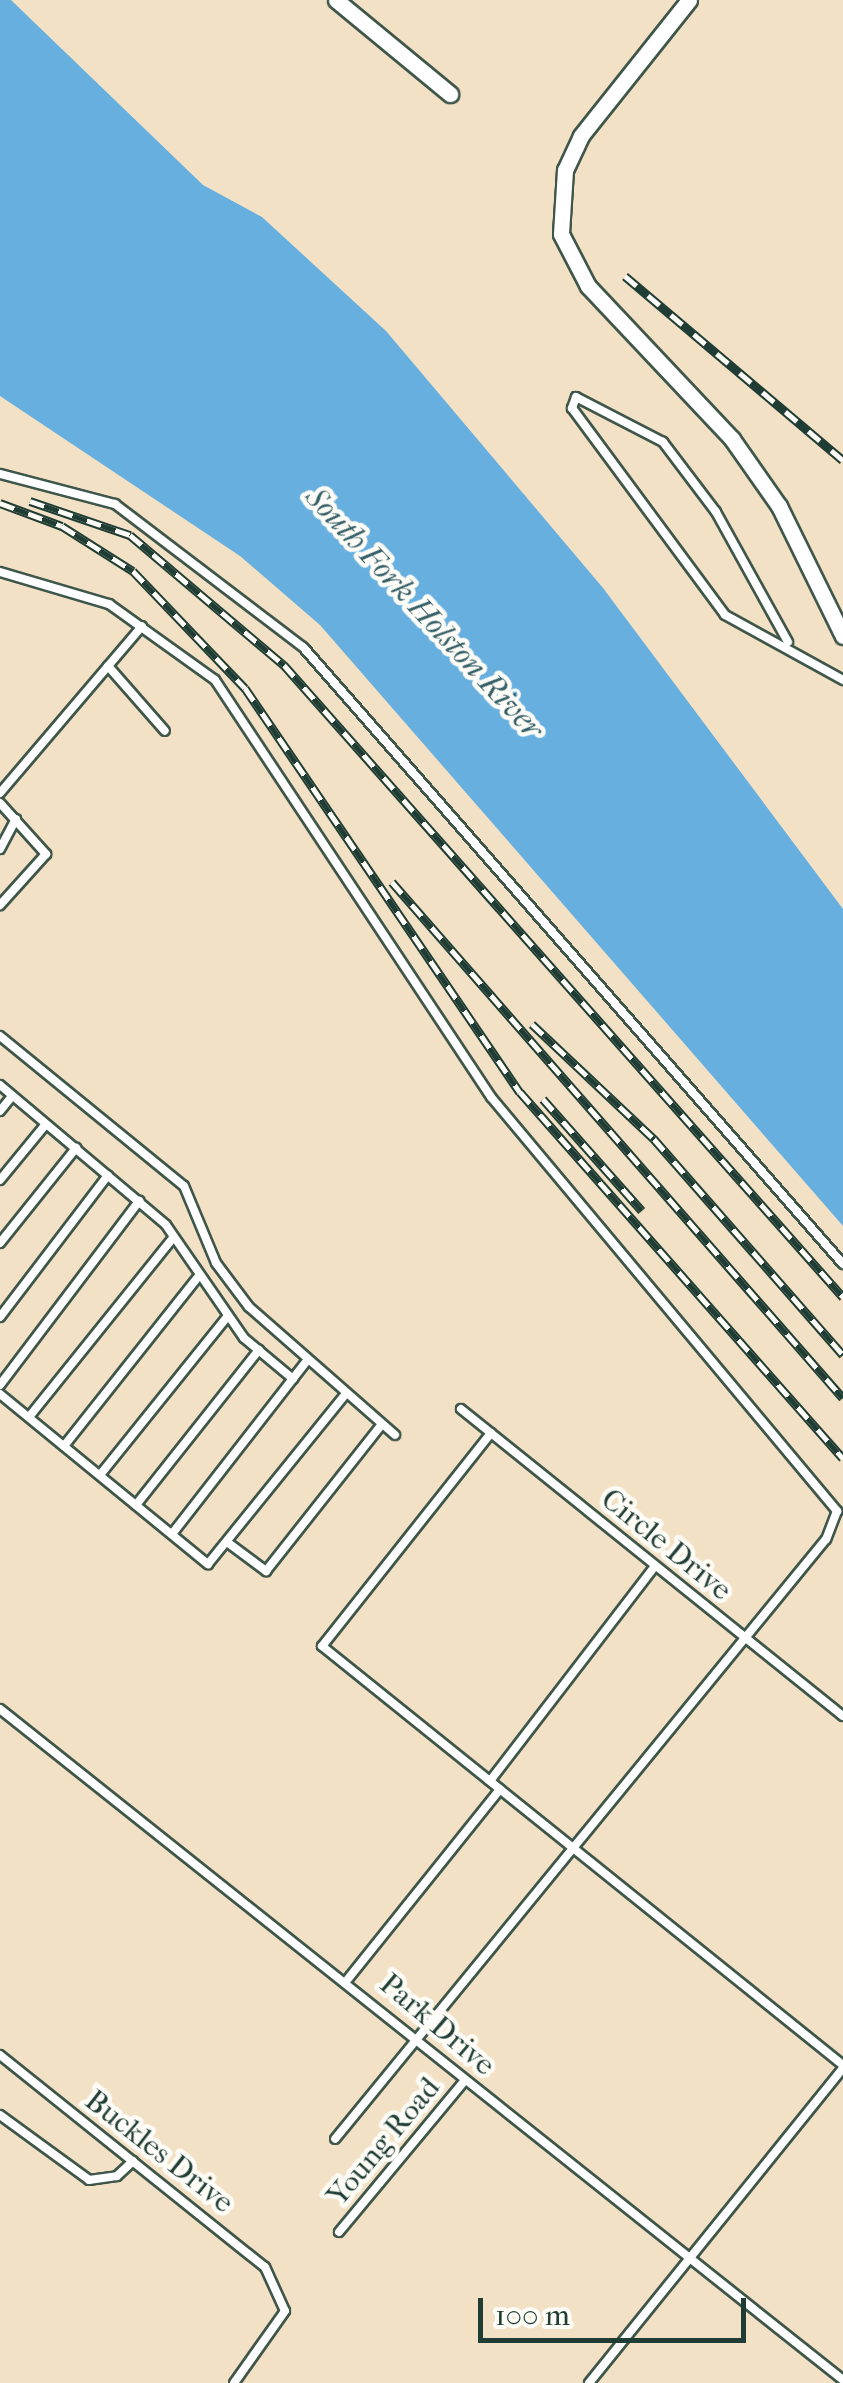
<!DOCTYPE html>
<html>
<head>
<meta charset="utf-8">
<style>
	body { margin:0 }
	#map { position:relative; width:843px; height:2383px; overflow:hidden; background:#f3e1c5; font-family:"IM FELL French Canon",serif }
	div>[style] { position:absolute }
	.water>* { inset:0; background:#67afde }
	.roads { filter:drop-shadow(2px 0 #3f564a) drop-shadow(-2px 0 #3f564a) drop-shadow(0 2px #3f564a) drop-shadow(0 -2px #3f564a) }
	.lane>* { height:8px; margin:-4px; padding:0 4px; transform-origin:4px; border-radius:4px; background:#fff }
	.street>* { height:15px; margin:-7.5px; padding:0 7.5px; transform-origin:7.5px; border-radius:7.5px; background:#fff }
	.rail>* { height:9px; margin-top:-4.5px; transform-origin:0; background:repeating-linear-gradient(90deg,#fdfcf7 0 15px,#1f3d34 0 30px); box-sizing:border-box; border-block:2px solid #1f3d34 }
	span { translate:-50% -50%; white-space:nowrap; text-align:center; line-height:1.15; -webkit-text-stroke:9px #fdfcf7; paint-order:stroke }
	.street-label { font-size:30px; color:#1f3d34 }
	.water-label { font-size:32px; color:#355f67; font-style:italic }
	.scale { position:absolute; left:478px; top:2298px; width:268px; height:45px; box-sizing:border-box; border:5px solid #1f3d34; border-top:0; padding-left:12px; font-size:30px; line-height:35px; white-space:nowrap; color:#1f3d34; -webkit-text-stroke:8px #fdfcf7; paint-order:stroke }
</style>
</head>
<body>
<div id="map">
	<div class="water">
		<div style="clip-path:polygon(0 0,11px 0,203px 185px,262px 217px,386px 331px,603px 588px,843px 909px,843px 1226px,320px 625px,240px 556px,0 396px)"></div>
	</div>
	<div class="roads">
		<div class="lane">
			<div style="left:0;top:474px;width:119px;rotate:14.6deg"></div>
			<div style="left:115px;top:504px;width:236px;rotate:37.3deg"></div>
			<div style="left:303px;top:647px;width:820px;rotate:48.81deg"></div>
			<div style="left:0;top:572px;width:114px;rotate:16.4deg"></div>
			<div style="left:109px;top:604px;width:130px;rotate:35.6deg"></div>
			<div style="left:215px;top:680px;width:500px;rotate:56.5deg"></div>
			<div style="left:491px;top:1097px;width:540px;rotate:50.11deg"></div>
			<div style="left:837px;top:1511px;width:30px;rotate:111deg"></div>
			<div style="left:826px;top:1539px;width:775px;rotate:129.29deg"></div>
			<div style="left:788px;top:642px;width:149px;rotate:-119deg"></div>
			<div style="left:716px;top:512px;width:88px;rotate:-127.1deg"></div>
			<div style="left:663px;top:442px;width:98px;rotate:-152.7deg"></div>
			<div style="left:576px;top:397px;width:12px;rotate:110deg"></div>
			<div style="left:572px;top:408px;width:257px;rotate:53.5deg"></div>
			<div style="left:725px;top:615px;width:135px;rotate:28.8deg"></div>
			<div style="left:108px;top:666px;width:86px;rotate:48.8deg"></div>
			<div style="left:0;top:793px;width:219px;rotate:-49.6deg"></div>
			<div style="left:0;top:803px;width:69px;rotate:48deg"></div>
			<div style="left:46px;top:854px;width:69px;rotate:132deg"></div>
			<div style="left:0;top:849px;width:34px;rotate:-62deg"></div>
			<div style="left:0;top:1036px;width:237px;rotate:39.2deg"></div>
			<div style="left:184px;top:1186px;width:83px;rotate:67.4deg"></div>
			<div style="left:216px;top:1263px;width:55px;rotate:53.1deg"></div>
			<div style="left:249px;top:1307px;width:194px;rotate:41.2deg"></div>
			<div style="left:0;top:1085px;width:217px;rotate:40.1deg"></div>
			<div style="left:166px;top:1225px;width:137px;rotate:55.4deg"></div>
			<div style="left:244px;top:1338px;width:64px;rotate:39.9deg"></div>
			<div style="left:0;top:1111px;width:19px;rotate:-51deg"></div>
			<div style="left:0;top:1180px;width:72px;rotate:-50.6deg"></div>
			<div style="left:0;top:1243px;width:122px;rotate:-51.3deg"></div>
			<div style="left:0;top:1317px;width:178px;rotate:-52.7deg"></div>
			<div style="left:0;top:1385px;width:231px;rotate:-52.9deg"></div>
			<div style="left:0;top:1394px;width:269px;rotate:39.3deg"></div>
			<div style="left:208px;top:1564px;width:218px;rotate:-51deg"></div>
			<div style="left:461px;top:1409px;width:490px;rotate:38.8deg"></div>
			<div style="left:29px;top:1417px;width:230px;rotate:-51.2deg"></div>
			<div style="left:491px;top:1433px;width:272px;rotate:128.4deg"></div>
			<div style="left:322px;top:1646px;width:669px;rotate:38.81deg"></div>
			<div style="left:64px;top:1446px;width:214px;rotate:-51.6deg"></div>
			<div style="left:100px;top:1475px;width:203px;rotate:-51.2deg"></div>
			<div style="left:136px;top:1505px;width:198px;rotate:-51.6deg"></div>
			<div style="left:172px;top:1534px;width:217px;rotate:-52.1deg"></div>
			<div style="left:227px;top:1542px;width:49px;rotate:36.6deg"></div>
			<div style="left:266px;top:1571px;width:187px;rotate:-51.7deg"></div>
			<div style="left:0;top:1709px;width:1077px;rotate:38.52deg"></div>
			<div style="left:490px;top:1781px;width:271px;rotate:-52.5deg"></div>
			<div style="left:348px;top:1979px;width:243px;rotate:-51.3deg"></div>
			<div style="left:0;top:2055px;width:339px;rotate:38.7deg"></div>
			<div style="left:265px;top:2267px;width:48px;rotate:65.6deg"></div>
			<div style="left:285px;top:2311px;width:88px;rotate:125.3deg"></div>
			<div style="left:0;top:2115px;width:110px;rotate:36.1deg"></div>
			<div style="left:89px;top:2180px;width:28px;rotate:-8deg"></div>
			<div style="left:117px;top:2176px;width:22px;rotate:-43deg"></div>
			<div style="left:339px;top:2232px;width:197px;rotate:-50.3deg"></div>
			<div style="left:589px;top:2383px;width:405px;rotate:-51.1deg"></div>
		</div>
		<div class="street">
			<div style="left:336px;top:0;width:148px;rotate:39.5deg"></div>
			<div style="left:689px;top:0;width:174px;rotate:128.5deg"></div>
			<div style="left:581px;top:136px;width:38px;rotate:115deg"></div>
			<div style="left:565px;top:170px;width:64px;rotate:93.6deg"></div>
			<div style="left:561px;top:234px;width:59px;rotate:62.6deg"></div>
			<div style="left:588px;top:286px;width:210px;rotate:46.7deg"></div>
			<div style="left:732px;top:439px;width:82px;rotate:55deg"></div>
			<div style="left:779px;top:506px;width:145px;rotate:63.8deg"></div>
		</div>
	</div>
	<div class="rail">
		<div style="left:625px;top:276px;width:285px;rotate:40.2deg"></div>
		<div style="left:30px;top:501px;width:106px;rotate:18.8deg"></div>
		<div style="left:130px;top:535px;width:202px;rotate:40.2deg"></div>
		<div style="left:284px;top:665px;width:844px;rotate:48.51deg"></div>
		<div style="left:0;top:503px;width:66px;rotate:20.4deg"></div>
		<div style="left:62px;top:526px;width:84px;rotate:32.4deg"></div>
		<div style="left:133px;top:571px;width:162px;rotate:46.3deg"></div>
		<div style="left:245px;top:688px;width:489px;rotate:55.8deg"></div>
		<div style="left:520px;top:1092px;width:488px;rotate:48.6deg"></div>
		<div style="left:392px;top:882px;width:685px;rotate:48.85deg"></div>
		<div style="left:532px;top:1024px;width:168px;rotate:43.3deg"></div>
		<div style="left:654px;top:1139px;width:287px;rotate:48.8deg"></div>
		<div style="left:543px;top:1099px;width:149px;rotate:48.5deg"></div>
	</div>
	<div class="street-label">
		<span style="left:666px;top:1545px;rotate:39deg">Circle Drive</span>
		<span style="left:437px;top:2025px;rotate:40deg">Park Drive</span>
		<span style="left:384px;top:2142px;rotate:-50deg">Young Road</span>
		<span style="left:159px;top:2152px;rotate:38deg">Buckles Drive</span>
	</div>
	<div class="water-label">
		<span style="left:424px;top:613px;rotate:47deg">South Fork Holston River</span>
	</div>
	<div class="scale">100 m</div>
</div>
</body>
</html>
